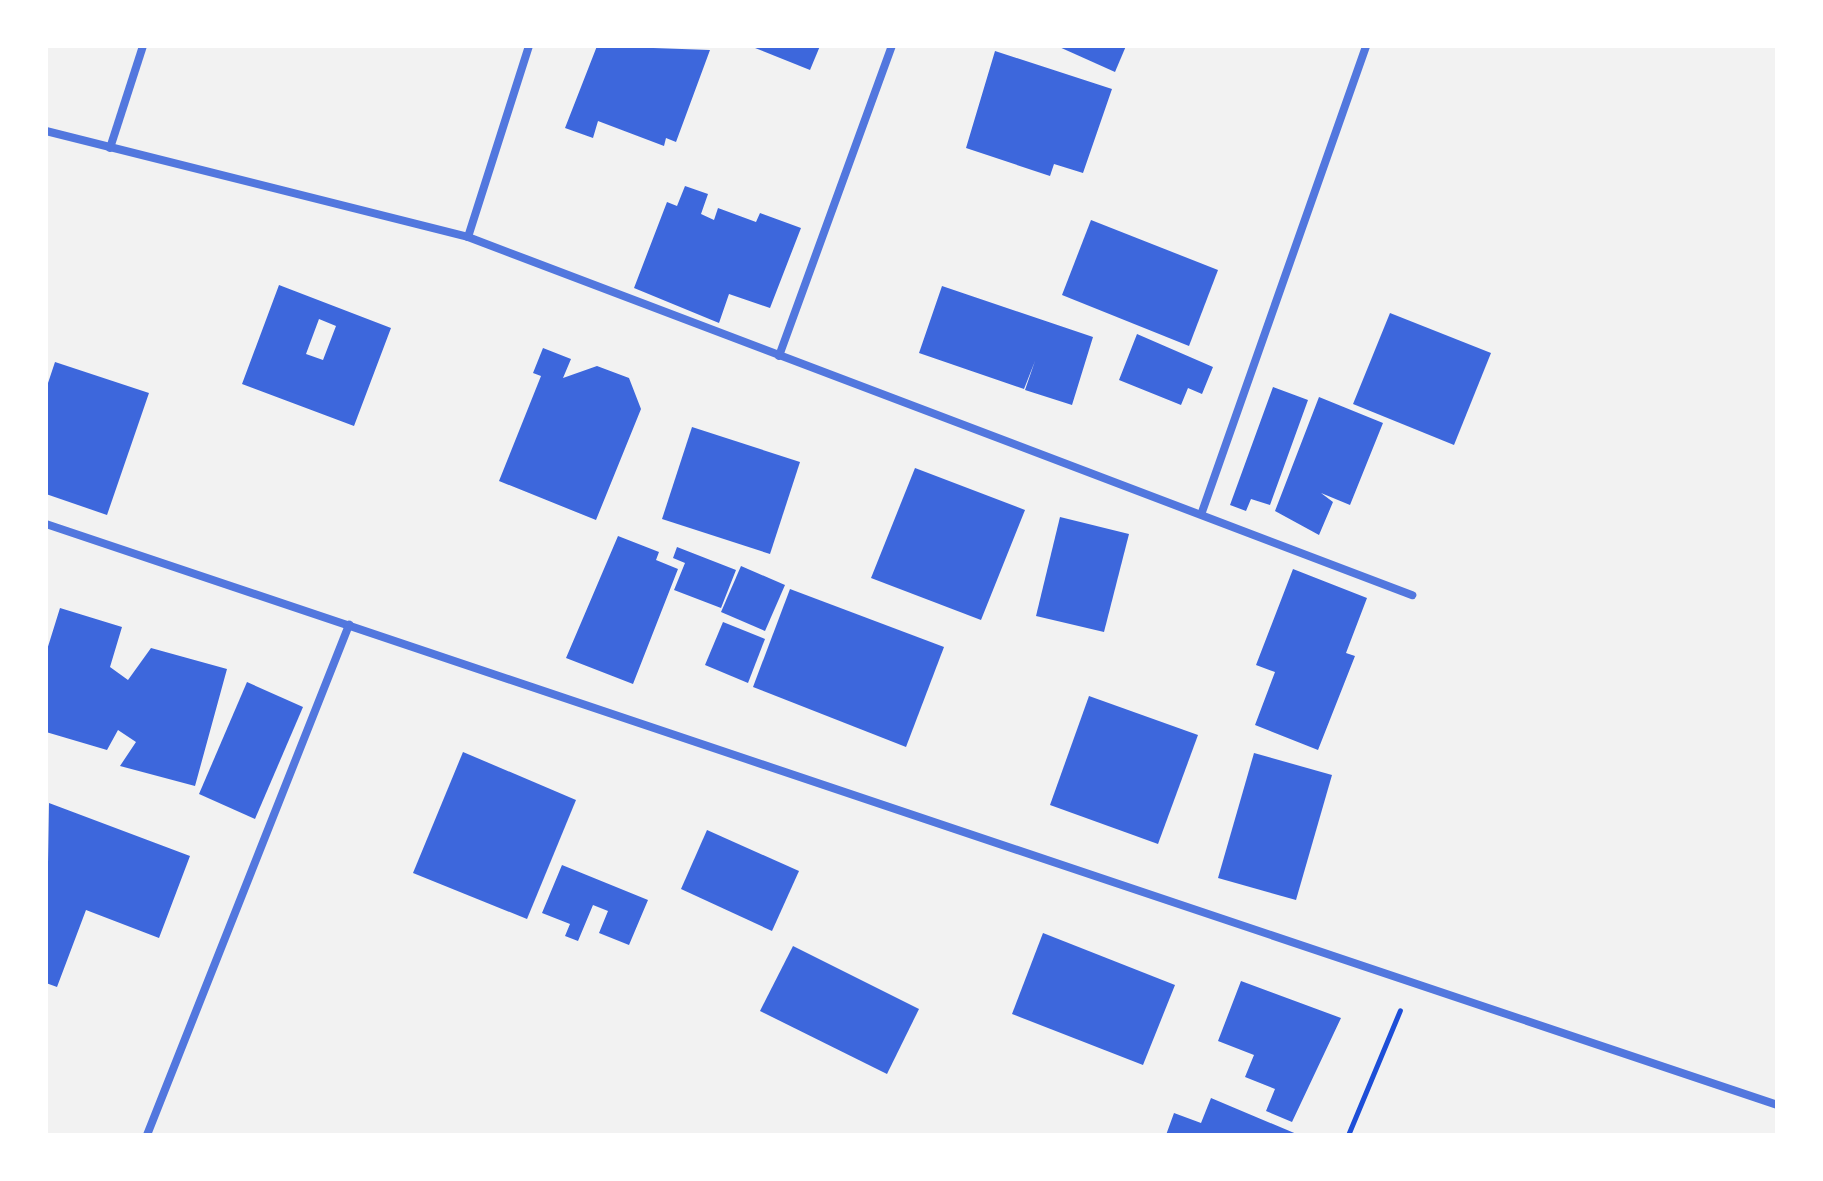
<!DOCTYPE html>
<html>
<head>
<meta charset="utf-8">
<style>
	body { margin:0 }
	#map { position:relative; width:1823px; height:1181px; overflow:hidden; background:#f2f2f2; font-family:"Noto Serif",serif }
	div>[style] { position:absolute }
	.building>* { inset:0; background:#3d67dc }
	.path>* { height:5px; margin:-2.5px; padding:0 2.5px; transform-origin:2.5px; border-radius:2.5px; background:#1d4ed8 }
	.minor>* { height:8px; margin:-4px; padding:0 4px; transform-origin:4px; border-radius:4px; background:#5277de }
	span { translate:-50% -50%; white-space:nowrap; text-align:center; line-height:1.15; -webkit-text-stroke:6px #fff; paint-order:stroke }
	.frame { position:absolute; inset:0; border:48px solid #fff; pointer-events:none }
</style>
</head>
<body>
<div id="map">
	<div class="building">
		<div style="clip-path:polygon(597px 46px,710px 50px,676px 142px,666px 138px,664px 146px,598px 121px,593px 138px,565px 128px)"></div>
		<div style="clip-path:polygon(750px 46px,820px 46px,810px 70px)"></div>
		<div style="clip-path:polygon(1057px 46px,1126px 46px,1115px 72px)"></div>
		<div style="clip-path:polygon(995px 51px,1112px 89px,1083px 173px,1054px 164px,1050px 176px,966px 148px)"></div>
		<div style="clip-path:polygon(685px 186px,708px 194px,701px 214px,714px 220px,718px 208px,756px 222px,760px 213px,801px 228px,770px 308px,729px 294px,719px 323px,634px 288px,667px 202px,677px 206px)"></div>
		<div style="clip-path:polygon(1091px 220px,1218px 270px,1189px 346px,1062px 295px)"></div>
		<div style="clip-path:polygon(evenodd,279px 285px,391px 328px,354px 426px,242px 384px,279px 285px,319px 319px,336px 326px,323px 360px,306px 354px,319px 319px)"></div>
		<div style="clip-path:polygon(942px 286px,1093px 337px,1072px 405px,1025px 390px,1035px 361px,1024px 389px,919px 353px)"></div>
		<div style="clip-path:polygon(1390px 313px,1491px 353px,1454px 445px,1353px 404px)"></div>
		<div style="clip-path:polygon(1137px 334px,1213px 367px,1202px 394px,1188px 388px,1181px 405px,1119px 380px)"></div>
		<div style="clip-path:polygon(543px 348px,571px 359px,563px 378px,597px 366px,629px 378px,641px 409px,596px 520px,499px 481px,541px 376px,533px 373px)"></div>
		<div style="clip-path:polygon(55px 362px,149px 393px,107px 515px,46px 494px,46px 389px)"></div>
		<div style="clip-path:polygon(1273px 387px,1308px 400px,1270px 505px,1251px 499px,1246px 511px,1230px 505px)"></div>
		<div style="clip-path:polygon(1319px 397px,1383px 423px,1350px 505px,1321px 493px,1333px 502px,1319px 535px,1275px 511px)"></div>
		<div style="clip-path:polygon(692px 427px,800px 462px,770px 554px,662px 519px)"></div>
		<div style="clip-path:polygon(915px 468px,1025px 510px,981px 620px,871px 578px)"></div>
		<div style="clip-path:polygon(1060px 517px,1129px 534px,1104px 632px,1036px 616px)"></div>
		<div style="clip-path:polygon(618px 536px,659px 552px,656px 560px,678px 569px,633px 684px,566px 658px)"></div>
		<div style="clip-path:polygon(677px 547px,736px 570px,721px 608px,674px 590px,685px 563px,673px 558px)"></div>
		<div style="clip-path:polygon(741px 566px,785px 585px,765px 631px,721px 612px)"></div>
		<div style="clip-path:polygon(1293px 569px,1367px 598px,1346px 653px,1355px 656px,1318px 750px,1255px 725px,1275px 672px,1256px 665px)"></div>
		<div style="clip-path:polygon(790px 589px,944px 647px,906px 747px,753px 687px)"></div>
		<div style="clip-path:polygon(60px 608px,122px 627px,110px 667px,128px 680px,151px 648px,227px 669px,195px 786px,120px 766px,136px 742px,118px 730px,107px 750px,46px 732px,46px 653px)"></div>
		<div style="clip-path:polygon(723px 622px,765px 639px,748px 683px,705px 665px)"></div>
		<div style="clip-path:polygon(247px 682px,303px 707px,255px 819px,199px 794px)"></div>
		<div style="clip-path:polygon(1089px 696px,1198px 735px,1158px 844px,1050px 805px)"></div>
		<div style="clip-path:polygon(463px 752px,576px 800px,527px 919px,413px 873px)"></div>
		<div style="clip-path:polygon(1254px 753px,1332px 775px,1296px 900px,1218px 878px)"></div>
		<div style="clip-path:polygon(49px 803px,190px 856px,159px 938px,86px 910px,57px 987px,46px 983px)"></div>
		<div style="clip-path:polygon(707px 830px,799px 871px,772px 931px,681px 889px)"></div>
		<div style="clip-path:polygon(562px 865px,648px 900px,629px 945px,599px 933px,608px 911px,593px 905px,578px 941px,565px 936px,570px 924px,542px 913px)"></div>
		<div style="clip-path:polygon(1043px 933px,1175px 985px,1143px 1065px,1012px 1014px)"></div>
		<div style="clip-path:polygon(793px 946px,919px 1009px,887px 1074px,760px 1011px)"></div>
		<div style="clip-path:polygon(1241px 981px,1341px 1018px,1292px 1122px,1266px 1111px,1275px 1089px,1245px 1077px,1254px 1055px,1218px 1041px)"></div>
		<div style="clip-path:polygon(1211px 1098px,1299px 1135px,1166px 1135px,1174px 1113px,1201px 1123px)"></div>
	</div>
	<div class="path">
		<div style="left:1348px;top:1135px;width:135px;rotate:-67.4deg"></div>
	</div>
	<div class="minor">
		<div style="left:46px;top:131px;width:435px;rotate:14.1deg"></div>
		<div style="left:468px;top:237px;width:1010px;rotate:20.77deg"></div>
		<div style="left:110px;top:148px;width:107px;rotate:-72.1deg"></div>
		<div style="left:468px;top:237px;width:201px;rotate:-72.3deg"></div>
		<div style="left:779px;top:356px;width:330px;rotate:-70deg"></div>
		<div style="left:1202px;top:512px;width:494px;rotate:-70.6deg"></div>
		<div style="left:46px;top:524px;width:1826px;rotate:18.55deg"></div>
		<div style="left:147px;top:1135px;width:549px;rotate:-68.39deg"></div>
	</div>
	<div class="frame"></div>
</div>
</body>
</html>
